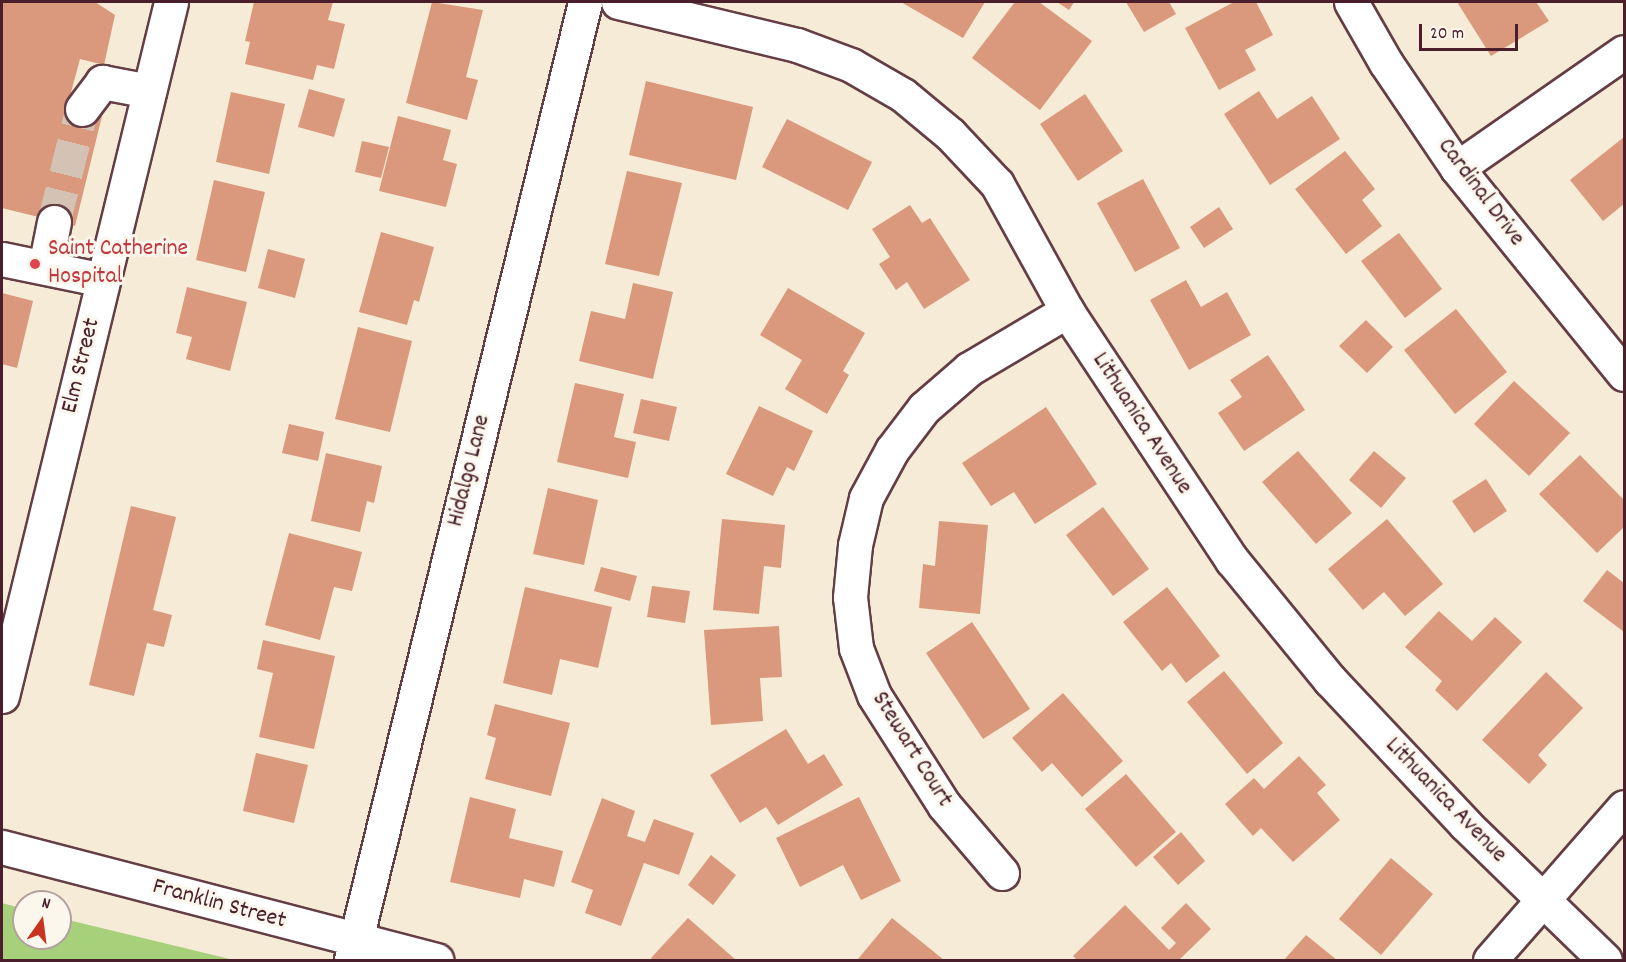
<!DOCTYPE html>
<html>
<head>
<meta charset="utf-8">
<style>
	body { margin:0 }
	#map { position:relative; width:1626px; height:962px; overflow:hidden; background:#f6ebd6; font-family:Dekko,sans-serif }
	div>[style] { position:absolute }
	.green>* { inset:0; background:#a7d07b }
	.building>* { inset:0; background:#da997c }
	.minor-tunnel>* { height:33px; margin-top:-16.5px; transform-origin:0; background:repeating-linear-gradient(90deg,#d4c2b4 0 33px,transparent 0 49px) }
	.roads { filter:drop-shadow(2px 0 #643e45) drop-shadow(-2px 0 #643e45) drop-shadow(0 2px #643e45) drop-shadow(0 -2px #643e45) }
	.minor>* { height:33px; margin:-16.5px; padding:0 16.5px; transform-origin:16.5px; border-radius:16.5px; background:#fff }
	.dots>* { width:16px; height:16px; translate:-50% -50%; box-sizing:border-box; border:3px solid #fbf7ec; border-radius:50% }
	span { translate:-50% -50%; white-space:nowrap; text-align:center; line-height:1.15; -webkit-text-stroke:6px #fbf7ec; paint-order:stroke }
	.street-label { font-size:24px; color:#4a1f2b }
	.health-label { font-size:24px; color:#be3a42 }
	.left { translate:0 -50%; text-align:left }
	.frame { position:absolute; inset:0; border:3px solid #4a1f2b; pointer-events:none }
	.north { position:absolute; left:12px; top:890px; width:60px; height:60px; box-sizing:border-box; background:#fbf7ec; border:2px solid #b4a19f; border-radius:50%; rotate:14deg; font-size:16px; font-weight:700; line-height:24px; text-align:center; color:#4a1f2b }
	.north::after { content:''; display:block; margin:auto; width:21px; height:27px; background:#c8321e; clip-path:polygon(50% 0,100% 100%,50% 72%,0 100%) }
	.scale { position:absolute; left:1419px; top:24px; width:99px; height:27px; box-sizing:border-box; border:3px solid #4a1f2b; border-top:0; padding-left:8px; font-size:18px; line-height:21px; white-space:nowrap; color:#4a1f2b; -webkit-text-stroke:4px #fbf7ec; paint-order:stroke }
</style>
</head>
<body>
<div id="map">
	<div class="green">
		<div style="clip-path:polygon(2px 903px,24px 909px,24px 938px,60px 938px,60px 918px,234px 960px,2px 960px)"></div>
	</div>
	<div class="building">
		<div style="clip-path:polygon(2px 2px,95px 2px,115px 15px,104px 65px,80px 59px,67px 107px,102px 116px,75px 226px,2px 208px)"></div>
		<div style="clip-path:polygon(254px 2px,333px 2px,328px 20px,345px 24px,334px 69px,317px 65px,313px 80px,245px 64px,250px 42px,245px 41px)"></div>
		<div style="clip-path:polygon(432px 2px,483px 10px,466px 77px,478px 80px,467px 120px,406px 103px)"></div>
		<div style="clip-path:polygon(901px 2px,985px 2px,963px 38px)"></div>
		<div style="clip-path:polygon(1015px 2px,1039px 2px,1092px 41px,1040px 110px,972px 58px)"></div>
		<div style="clip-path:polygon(1057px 2px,1074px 2px,1069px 10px)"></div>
		<div style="clip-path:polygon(1126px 2px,1169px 2px,1176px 14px,1144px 32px)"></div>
		<div style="clip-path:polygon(1234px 2px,1256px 2px,1273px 35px,1245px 50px,1256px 70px,1219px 90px,1185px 28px)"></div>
		<div style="clip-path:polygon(1457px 2px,1536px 2px,1549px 21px,1491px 56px)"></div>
		<div style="clip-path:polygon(646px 81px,753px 107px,736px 180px,629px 155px)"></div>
		<div style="clip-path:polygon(309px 89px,345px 99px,334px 137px,298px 127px)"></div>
		<div style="clip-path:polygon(1259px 91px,1277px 119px,1312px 96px,1340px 139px,1270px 185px,1224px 114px)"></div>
		<div style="clip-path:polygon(231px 92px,285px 104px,269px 174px,216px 162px)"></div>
		<div style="clip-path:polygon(1085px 94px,1123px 151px,1078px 181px,1040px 124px)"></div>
		<div style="clip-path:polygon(398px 116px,451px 130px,443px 160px,457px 164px,446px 207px,379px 191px)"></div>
		<div style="clip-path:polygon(787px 119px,872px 162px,848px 210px,762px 167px)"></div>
		<div style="clip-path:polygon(1624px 137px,1624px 204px,1603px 221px,1570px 180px)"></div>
		<div style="clip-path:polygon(362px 141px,389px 147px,381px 178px,355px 172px)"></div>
		<div style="clip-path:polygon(1345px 151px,1375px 189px,1362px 200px,1382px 226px,1346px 254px,1295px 189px)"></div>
		<div style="clip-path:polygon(627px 171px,682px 183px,659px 276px,605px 264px)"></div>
		<div style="clip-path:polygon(1143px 179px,1180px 248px,1135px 272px,1097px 203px)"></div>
		<div style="clip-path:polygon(214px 180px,265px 192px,246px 272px,196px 260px)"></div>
		<div style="clip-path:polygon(910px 205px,922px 223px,930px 218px,970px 280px,924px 309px,907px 282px,896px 290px,879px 264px,890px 257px,872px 229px)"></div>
		<div style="clip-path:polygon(1219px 207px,1233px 229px,1204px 248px,1190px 227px)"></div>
		<div style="clip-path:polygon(381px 232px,434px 247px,419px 302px,414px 300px,407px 325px,359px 312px)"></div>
		<div style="clip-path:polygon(1399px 233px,1442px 289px,1405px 318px,1361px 261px)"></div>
		<div style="clip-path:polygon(268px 249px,305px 259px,295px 298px,258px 288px)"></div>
		<div style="clip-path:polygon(1186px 280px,1201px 307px,1227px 292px,1251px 335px,1189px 370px,1150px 300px)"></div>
		<div style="clip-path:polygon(633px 283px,673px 292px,653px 379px,579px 361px,591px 311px,625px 319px)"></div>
		<div style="clip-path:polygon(187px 287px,247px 302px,230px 371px,186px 359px,192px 337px,176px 333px)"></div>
		<div style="clip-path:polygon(788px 288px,865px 333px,843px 371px,849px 375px,827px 414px,785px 389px,802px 360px,760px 335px)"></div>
		<div style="clip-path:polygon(2px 293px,33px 301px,17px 368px,2px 364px)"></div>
		<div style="clip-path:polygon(1456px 309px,1507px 372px,1455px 414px,1404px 350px)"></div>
		<div style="clip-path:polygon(1366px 320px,1393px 347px,1367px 373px,1339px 346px)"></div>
		<div style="clip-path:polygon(358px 327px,412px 341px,390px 432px,335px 419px)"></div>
		<div style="clip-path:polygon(1268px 355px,1305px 410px,1244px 451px,1218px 413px,1242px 397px,1230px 380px)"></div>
		<div style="clip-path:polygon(1514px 381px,1570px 433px,1529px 476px,1474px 424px)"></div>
		<div style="clip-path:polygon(575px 383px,624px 394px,614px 437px,636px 442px,628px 478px,557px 462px)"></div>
		<div style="clip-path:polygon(641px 399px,677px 407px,669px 441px,633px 433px)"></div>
		<div style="clip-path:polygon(759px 406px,813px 431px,794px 471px,787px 467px,773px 496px,726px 474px)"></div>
		<div style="clip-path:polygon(1046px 407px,1097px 484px,1035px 524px,1014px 492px,991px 506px,962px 463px)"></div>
		<div style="clip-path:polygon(289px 424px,324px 432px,318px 461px,282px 453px)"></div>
		<div style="clip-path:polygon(1298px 451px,1352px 513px,1316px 544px,1262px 482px)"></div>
		<div style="clip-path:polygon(1374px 451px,1406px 478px,1381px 508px,1349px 480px)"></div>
		<div style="clip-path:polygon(326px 453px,382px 466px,374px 503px,367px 501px,360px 532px,311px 521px)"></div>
		<div style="clip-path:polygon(1580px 455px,1624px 500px,1624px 527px,1597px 553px,1539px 494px)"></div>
		<div style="clip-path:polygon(1486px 479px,1507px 511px,1474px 533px,1452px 501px)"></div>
		<div style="clip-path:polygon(548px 488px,598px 500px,584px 565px,533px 554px)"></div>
		<div style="clip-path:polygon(131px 506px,176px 517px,153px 610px,172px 615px,164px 647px,147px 643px,134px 696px,89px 685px)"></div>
		<div style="clip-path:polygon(1103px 507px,1149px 569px,1113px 596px,1066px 535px)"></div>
		<div style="clip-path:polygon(722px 519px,785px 525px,781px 568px,764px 566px,759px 614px,713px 610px)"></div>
		<div style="clip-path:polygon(1387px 519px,1443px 584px,1405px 616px,1384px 592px,1363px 610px,1328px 569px)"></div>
		<div style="clip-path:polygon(939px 521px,988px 525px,980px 614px,919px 608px,923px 564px,935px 566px)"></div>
		<div style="clip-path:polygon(289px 533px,362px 552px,352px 591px,334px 587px,320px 640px,265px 625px)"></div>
		<div style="clip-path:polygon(601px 567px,637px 576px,630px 601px,594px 591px)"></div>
		<div style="clip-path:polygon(1607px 570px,1624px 583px,1624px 632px,1583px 601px)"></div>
		<div style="clip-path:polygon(652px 586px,690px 591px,685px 623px,647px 617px)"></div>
		<div style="clip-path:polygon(525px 587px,612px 607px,598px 668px,560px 659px,552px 695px,503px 683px)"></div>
		<div style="clip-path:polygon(1167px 587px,1220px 656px,1186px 683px,1171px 663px,1162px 671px,1123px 622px)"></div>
		<div style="clip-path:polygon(1439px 611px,1472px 641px,1495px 617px,1522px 642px,1457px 711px,1435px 690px,1442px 681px,1405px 647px)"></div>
		<div style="clip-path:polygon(972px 622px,1030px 709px,983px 739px,926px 653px)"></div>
		<div style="clip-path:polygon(779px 626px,782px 677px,760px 678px,763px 721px,711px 725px,704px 630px)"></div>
		<div style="clip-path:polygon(263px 640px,335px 656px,314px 749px,259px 737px,273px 673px,257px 669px)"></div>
		<div style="clip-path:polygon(1224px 671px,1283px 743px,1247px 774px,1187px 702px)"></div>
		<div style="clip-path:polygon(1546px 672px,1583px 708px,1538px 755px,1547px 765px,1529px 784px,1482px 740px)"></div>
		<div style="clip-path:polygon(1063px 693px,1123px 761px,1082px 797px,1052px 763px,1042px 772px,1012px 738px)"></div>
		<div style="clip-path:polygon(495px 704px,570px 723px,551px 796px,485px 779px,496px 738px,487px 735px)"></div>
		<div style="clip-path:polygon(786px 729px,808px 764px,824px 754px,843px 785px,778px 825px,766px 807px,740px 823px,710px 775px)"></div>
		<div style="clip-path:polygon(256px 753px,308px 765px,294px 823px,243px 811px)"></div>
		<div style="clip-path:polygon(1299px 756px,1326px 785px,1317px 793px,1340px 820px,1293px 862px,1261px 828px,1253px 836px,1225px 804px,1254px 778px,1264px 789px)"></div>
		<div style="clip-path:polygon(1126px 774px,1176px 832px,1136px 867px,1085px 809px)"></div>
		<div style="clip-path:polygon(470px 797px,516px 809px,509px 838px,563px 851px,554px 887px,524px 879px,520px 898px,450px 882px)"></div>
		<div style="clip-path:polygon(859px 797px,901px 881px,861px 900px,843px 865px,800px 887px,776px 838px)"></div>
		<div style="clip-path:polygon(602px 798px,635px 811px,627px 836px,645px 842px,654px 819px,694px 833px,679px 875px,644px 863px,621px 926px,585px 913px,593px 890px,571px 882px)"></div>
		<div style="clip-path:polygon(1181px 832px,1205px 861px,1178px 885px,1153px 857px)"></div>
		<div style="clip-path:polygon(711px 855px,736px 875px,713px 905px,688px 885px)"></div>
		<div style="clip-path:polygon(1391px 858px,1433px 894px,1381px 955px,1339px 919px)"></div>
		<div style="clip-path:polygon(1186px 903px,1211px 929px,1179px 960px,1077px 960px,1073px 956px,1125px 905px,1169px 950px,1176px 943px,1161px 928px)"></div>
		<div style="clip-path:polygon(688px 918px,736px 960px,653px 960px,651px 958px)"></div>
		<div style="clip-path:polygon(892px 918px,944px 960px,858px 959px)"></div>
		<div style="clip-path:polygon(1306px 935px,1337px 960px,1284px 960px)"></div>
	</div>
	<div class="minor-tunnel">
		<div style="left:54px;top:222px;width:116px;rotate:-76.1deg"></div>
	</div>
	<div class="roads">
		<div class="minor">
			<div style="left:618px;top:2px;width:184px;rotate:13.5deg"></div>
			<div style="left:797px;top:45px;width:58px;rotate:20.3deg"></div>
			<div style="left:851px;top:65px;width:60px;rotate:30deg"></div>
			<div style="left:903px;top:95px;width:61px;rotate:39.7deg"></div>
			<div style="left:950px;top:134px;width:69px;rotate:46.8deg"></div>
			<div style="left:997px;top:184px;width:145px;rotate:61.1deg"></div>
			<div style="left:1067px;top:311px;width:299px;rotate:56.5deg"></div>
			<div style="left:1232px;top:560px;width:155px;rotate:50.8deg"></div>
			<div style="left:1330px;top:680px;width:197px;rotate:46.8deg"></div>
			<div style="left:1465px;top:824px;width:195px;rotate:44.2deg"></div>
			<div style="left:1351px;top:2px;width:70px;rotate:60.2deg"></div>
			<div style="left:1386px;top:63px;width:127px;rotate:55.9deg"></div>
			<div style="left:1457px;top:168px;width:265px;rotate:51deg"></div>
			<div style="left:82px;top:109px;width:34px;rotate:-53deg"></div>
			<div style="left:102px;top:82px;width:48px;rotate:10.8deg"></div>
			<div style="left:1457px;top:168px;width:203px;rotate:-34.8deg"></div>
			<div style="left:2px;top:259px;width:103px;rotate:11.7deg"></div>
			<div style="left:45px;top:267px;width:46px;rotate:-78.7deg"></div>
			<div style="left:2px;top:696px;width:714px;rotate:-76.31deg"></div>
			<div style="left:2px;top:847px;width:449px;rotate:14.6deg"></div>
			<div style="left:1002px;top:873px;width:89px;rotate:-130.5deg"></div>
			<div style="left:944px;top:805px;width:130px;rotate:-122.5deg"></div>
			<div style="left:874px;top:695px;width:50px;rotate:-111deg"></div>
			<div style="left:856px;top:648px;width:51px;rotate:-96.7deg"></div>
			<div style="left:850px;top:597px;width:52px;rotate:-84.5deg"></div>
			<div style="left:855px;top:545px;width:48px;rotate:-76.8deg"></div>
			<div style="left:866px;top:498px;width:55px;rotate:-61.6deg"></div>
			<div style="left:892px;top:450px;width:53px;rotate:-52.7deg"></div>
			<div style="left:924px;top:408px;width:60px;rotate:-40.9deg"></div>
			<div style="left:969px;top:369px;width:114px;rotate:-30.6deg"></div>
			<div style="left:351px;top:960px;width:986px;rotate:-76.27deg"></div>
			<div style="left:1490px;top:960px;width:203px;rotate:-48.8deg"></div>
		</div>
	</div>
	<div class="dots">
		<div style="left:35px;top:264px;background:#e0444e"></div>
	</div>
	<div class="street-label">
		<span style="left:1480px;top:193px;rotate:53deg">Cardinal Drive</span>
		<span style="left:82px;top:366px;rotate:-76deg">Elm Street</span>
		<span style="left:1141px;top:424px;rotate:57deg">Lithuanica Avenue</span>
		<span style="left:470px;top:471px;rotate:-76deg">Hidalgo Lane</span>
		<span style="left:911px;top:750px;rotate:58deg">Stewart Court</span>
		<span style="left:1445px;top:801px;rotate:46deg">Lithuanica Avenue</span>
		<span style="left:219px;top:905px;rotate:15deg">Franklin Street</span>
	</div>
	<div class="health-label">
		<span class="left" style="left:48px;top:264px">Saint Catherine<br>Hospital</span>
	</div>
	<div class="frame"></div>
	<div class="north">N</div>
	<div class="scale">20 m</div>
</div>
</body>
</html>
